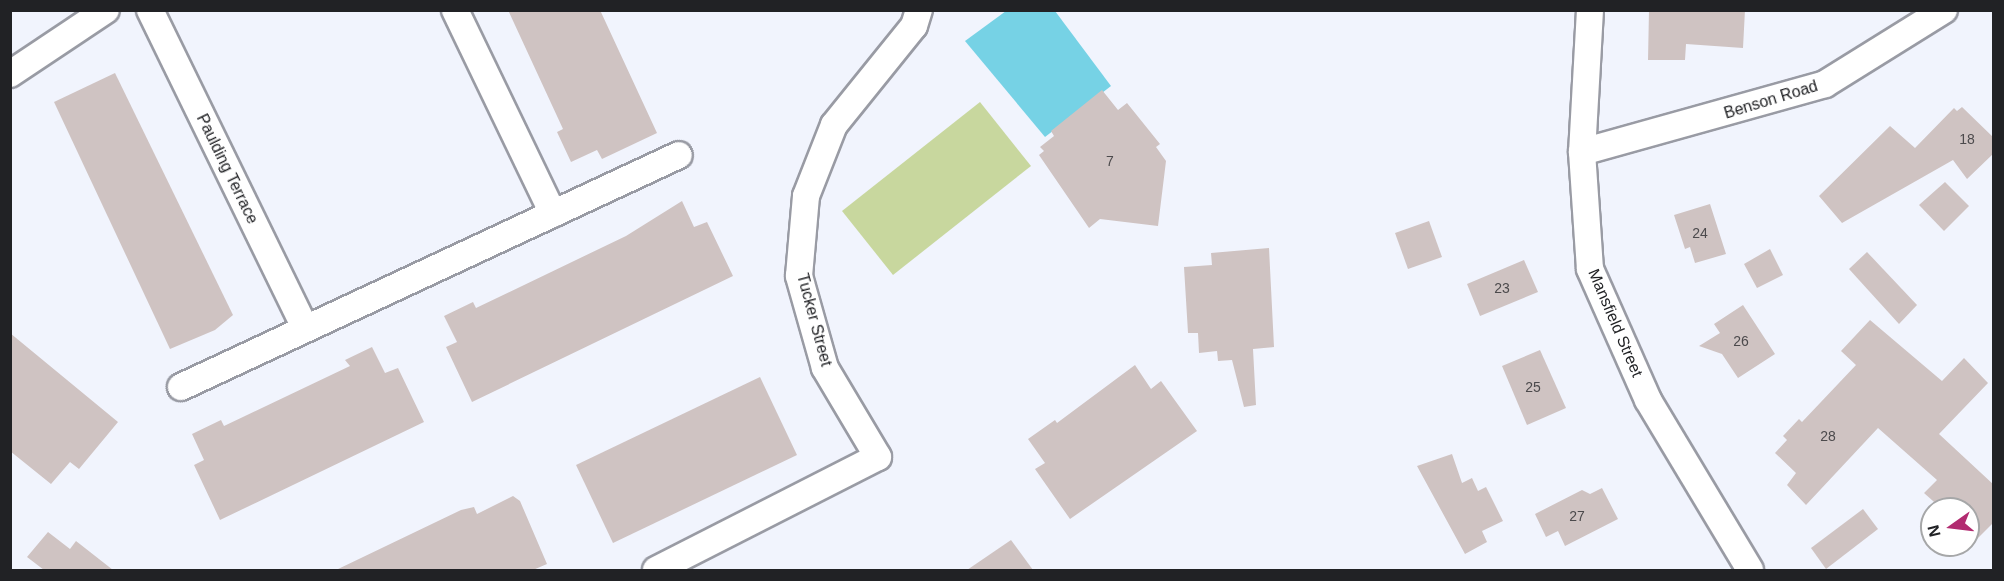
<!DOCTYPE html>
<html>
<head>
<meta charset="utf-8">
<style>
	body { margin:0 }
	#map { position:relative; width:2004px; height:581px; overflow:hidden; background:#f1f4fd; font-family:Helvetica,sans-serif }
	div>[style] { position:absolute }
	.green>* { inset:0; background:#c8d79e }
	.water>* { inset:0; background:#76d2e5 }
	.building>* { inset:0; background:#cfc3c2 }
	.roads { filter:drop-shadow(2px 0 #999ba4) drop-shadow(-2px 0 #999ba4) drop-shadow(0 2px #999ba4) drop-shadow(0 -2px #999ba4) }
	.minor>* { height:26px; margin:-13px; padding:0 13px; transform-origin:13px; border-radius:13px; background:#fff }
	span { translate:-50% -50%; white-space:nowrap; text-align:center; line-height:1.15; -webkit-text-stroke:4.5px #fff; paint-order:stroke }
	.number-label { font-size:14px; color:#4c4a4c }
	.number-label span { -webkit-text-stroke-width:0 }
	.street-label { font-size:16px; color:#212225 }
	.frame { position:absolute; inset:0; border:12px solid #212225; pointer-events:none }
	.north { position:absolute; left:1920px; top:497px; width:60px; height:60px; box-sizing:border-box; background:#fff; border:2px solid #a6a7a8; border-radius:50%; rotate:256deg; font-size:16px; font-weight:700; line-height:24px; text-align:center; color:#212225 }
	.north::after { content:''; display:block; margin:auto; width:21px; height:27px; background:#b22b70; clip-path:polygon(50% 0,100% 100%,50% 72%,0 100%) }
</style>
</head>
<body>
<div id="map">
	<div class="green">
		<div style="clip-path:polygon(980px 102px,1031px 166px,893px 275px,842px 211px)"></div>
	</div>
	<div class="water">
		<div style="clip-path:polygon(1006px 11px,1055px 11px,1111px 86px,1045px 137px,965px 41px)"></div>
	</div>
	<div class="building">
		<div style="clip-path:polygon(508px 10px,600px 10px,657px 133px,602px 159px,597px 150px,571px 162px,557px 132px,563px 129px)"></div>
		<div style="clip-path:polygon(1649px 10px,1745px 10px,1743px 48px,1686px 44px,1685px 60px,1648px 60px)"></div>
		<div style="clip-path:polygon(115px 73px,233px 315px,215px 330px,170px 349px,54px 102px)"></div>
		<div style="clip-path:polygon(1102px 90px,1118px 110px,1127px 103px,1160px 144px,1156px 147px,1166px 161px,1158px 226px,1100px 219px,1089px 228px,1039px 155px,1044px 151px,1040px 147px,1054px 136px,1051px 131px)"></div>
		<div style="clip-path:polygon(1962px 107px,1994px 138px,1994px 153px,1967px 179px,1953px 160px,1842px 223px,1819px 196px,1890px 126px,1915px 148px,1954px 108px,1957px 111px)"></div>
		<div style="clip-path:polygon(1945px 182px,1969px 206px,1944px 231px,1919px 205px)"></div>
		<div style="clip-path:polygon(682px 201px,694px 227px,707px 222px,733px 276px,472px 402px,446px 347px,457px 342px,444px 316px,473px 302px,476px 308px,626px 236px)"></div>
		<div style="clip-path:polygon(1710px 204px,1726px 254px,1695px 263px,1690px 247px,1685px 249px,1674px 215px)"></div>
		<div style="clip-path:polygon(1429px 221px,1442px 257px,1408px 269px,1395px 233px)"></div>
		<div style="clip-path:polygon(1269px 248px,1274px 347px,1253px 349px,1256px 405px,1244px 407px,1232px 360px,1218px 361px,1217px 351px,1199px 353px,1198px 333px,1188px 333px,1184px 267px,1212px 265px,1211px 253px)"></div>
		<div style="clip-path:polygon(1770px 249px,1783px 275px,1757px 288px,1744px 264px)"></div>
		<div style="clip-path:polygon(1867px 252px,1917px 305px,1899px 324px,1849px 269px)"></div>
		<div style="clip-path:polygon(1524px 260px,1538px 292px,1480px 316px,1467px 284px)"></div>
		<div style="clip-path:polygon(1743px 305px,1775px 354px,1738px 378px,1722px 354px,1699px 346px,1720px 333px,1714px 324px)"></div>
		<div style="clip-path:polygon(1870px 320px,1942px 381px,1964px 358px,1988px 383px,1939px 434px,1994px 485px,1994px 522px,1968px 548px,1968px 509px,1942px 509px,1924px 493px,1937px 480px,1878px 428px,1806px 505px,1787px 485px,1796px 473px,1775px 453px,1787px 440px,1783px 436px,1799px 419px,1802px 422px,1856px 365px,1841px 351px)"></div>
		<div style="clip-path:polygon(10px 333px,118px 422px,79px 469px,70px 462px,51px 484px,10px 451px)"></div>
		<div style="clip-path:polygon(372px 347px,385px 373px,398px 368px,424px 422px,220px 520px,194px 465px,204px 460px,192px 434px,221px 420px,224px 426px,350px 366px,345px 360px)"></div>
		<div style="clip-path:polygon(1540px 350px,1566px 408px,1527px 425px,1502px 366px)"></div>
		<div style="clip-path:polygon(1135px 365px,1151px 389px,1161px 381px,1197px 431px,1070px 519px,1035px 469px,1045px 463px,1028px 439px,1055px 420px,1057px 423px)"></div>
		<div style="clip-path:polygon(760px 377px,797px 455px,613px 543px,576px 465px)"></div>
		<div style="clip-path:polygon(1452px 454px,1462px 483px,1472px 478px,1478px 491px,1486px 487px,1503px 521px,1482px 531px,1487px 542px,1465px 554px,1417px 466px)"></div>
		<div style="clip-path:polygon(1602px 488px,1618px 519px,1565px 546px,1558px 531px,1546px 537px,1535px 514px,1582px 490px,1590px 494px)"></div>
		<div style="clip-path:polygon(513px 496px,520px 501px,547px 564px,533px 570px,336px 570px,461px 510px,474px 507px,477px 514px)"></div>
		<div style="clip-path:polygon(1863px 509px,1878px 529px,1826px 569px,1811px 548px)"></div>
		<div style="clip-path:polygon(48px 532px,70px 549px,76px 541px,113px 570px,44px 570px,27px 557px)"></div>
		<div style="clip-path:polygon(1011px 540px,1033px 570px,967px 570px)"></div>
	</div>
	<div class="roads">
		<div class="minor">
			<div style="left:150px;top:10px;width:354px;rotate:64deg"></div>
			<div style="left:455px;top:10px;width:226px;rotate:64.3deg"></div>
			<div style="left:1590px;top:10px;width:142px;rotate:93.2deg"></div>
			<div style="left:1582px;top:152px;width:117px;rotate:86.1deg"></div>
			<div style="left:1590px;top:269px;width:143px;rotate:66.1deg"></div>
			<div style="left:1648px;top:400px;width:198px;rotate:59deg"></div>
			<div style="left:10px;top:74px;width:115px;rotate:-33.7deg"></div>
			<div style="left:1582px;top:152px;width:252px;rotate:-15.6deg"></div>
			<div style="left:1825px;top:84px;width:140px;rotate:-31.9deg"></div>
			<div style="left:181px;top:387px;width:549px;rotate:-24.98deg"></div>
			<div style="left:656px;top:570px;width:249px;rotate:-27deg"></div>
			<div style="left:878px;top:457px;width:104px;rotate:-120.8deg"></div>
			<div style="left:825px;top:368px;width:96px;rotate:-105.8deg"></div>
			<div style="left:799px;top:276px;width:80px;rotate:-85deg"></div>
			<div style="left:806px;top:196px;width:76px;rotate:-68.5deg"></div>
			<div style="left:834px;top:125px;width:127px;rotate:-51.1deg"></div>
			<div style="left:914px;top:26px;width:17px;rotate:-73deg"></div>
		</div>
	</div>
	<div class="number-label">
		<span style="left:1967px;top:139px">18</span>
		<span style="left:1110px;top:161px">7</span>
		<span style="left:1700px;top:233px">24</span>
		<span style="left:1502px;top:288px">23</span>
		<span style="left:1741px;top:341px">26</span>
		<span style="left:1533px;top:387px">25</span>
		<span style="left:1828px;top:436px">28</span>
		<span style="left:1577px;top:516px">27</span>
	</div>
	<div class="street-label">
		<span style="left:1771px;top:100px;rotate:-17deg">Benson Road</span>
		<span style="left:227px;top:169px;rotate:64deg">Paulding Terrace</span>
		<span style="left:814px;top:320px;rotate:75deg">Tucker Street</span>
		<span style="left:1615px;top:323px;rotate:67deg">Mansfield Street</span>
	</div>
	<div class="frame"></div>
	<div class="north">N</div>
</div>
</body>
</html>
